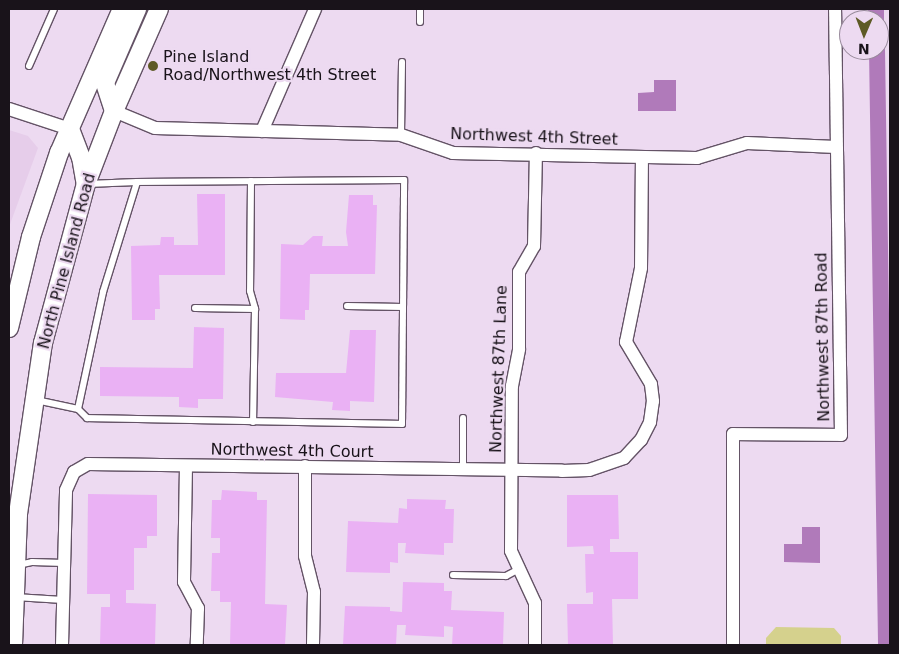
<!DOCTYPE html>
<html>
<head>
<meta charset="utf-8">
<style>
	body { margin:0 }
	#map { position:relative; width:899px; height:654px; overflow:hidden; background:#eddaf1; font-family:"DejaVu Sans",sans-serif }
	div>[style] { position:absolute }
	.built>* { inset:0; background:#e6cdea }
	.green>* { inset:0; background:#d5d18d }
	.water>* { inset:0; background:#b07aba }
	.canal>* { height:16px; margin:-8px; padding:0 8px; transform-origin:8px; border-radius:8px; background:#b07aba }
	.building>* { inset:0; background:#eab1f4 }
	.roads { filter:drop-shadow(1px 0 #645366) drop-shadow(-1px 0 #645366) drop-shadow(0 1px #645366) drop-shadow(0 -1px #645366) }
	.lane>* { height:6px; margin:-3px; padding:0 3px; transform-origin:3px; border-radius:3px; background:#fff }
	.street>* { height:12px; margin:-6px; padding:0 6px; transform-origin:6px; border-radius:6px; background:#fff }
	.secondary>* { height:18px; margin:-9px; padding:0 9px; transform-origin:9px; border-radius:9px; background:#fff }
	.dots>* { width:14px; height:14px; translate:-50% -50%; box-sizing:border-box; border:2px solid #eddaf1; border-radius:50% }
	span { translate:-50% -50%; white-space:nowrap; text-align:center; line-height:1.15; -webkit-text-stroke:4.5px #eddaf1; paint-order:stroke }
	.poi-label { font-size:16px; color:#19131a }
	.left { translate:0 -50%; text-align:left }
	.street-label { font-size:16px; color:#19131a }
	.frame { position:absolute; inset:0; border:10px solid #19131a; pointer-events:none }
	.north { position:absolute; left:839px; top:10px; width:50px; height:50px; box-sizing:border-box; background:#eddaf1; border:1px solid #988a9b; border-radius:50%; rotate:181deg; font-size:14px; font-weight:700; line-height:20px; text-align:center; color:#19131a }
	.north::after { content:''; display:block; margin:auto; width:18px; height:22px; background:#5e5a26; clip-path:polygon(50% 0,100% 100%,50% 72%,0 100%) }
</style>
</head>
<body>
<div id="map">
	<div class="built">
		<div style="clip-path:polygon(9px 130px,28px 136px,38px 148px,9px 227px)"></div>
	</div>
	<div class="green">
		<div style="clip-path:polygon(776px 627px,834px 628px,841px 636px,841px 645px,766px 645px,766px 638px)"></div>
	</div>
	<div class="water">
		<div style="clip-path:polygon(654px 80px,676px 80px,676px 111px,638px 111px,638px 93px,654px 92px)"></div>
		<div style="clip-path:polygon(802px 527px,820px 527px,820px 563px,784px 562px,784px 544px,802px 544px)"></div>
	</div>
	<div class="canal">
		<div style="left:876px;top:9px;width:11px;rotate:90deg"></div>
		<div style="left:877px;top:50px;width:595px;rotate:89.13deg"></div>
	</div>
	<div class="building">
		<div style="clip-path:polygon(197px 194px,225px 194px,225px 275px,159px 275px,160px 309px,155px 309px,155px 320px,132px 320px,131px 246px,160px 245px,161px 237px,174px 237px,174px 245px,198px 245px)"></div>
		<div style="clip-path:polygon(349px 195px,373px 195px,373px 205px,377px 205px,375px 274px,310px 274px,309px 310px,305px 310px,305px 320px,280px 319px,281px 244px,303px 245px,313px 236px,323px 236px,322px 246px,348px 246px,346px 232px)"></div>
		<div style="clip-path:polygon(194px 327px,224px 328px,223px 399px,198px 399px,198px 408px,179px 407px,179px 397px,100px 396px,100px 367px,193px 368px)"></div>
		<div style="clip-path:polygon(350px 330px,376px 330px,374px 402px,350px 401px,350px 411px,332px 410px,333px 402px,275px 397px,276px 373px,346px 373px)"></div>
		<div style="clip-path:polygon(222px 490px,257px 492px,257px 500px,267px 500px,265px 604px,287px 605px,285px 645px,230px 645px,231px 602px,220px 602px,220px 591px,211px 591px,212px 553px,220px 553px,220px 538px,211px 538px,212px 500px,221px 500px)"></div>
		<div style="clip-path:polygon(88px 494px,157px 495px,157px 536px,147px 536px,147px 548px,134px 548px,134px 590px,126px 590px,126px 603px,156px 604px,155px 645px,100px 644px,101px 607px,110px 607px,110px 594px,87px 594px)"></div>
		<div style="clip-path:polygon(567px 495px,618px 495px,619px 539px,610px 539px,610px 552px,638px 552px,638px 599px,612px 599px,613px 645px,568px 645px,567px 604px,593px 604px,593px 592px,586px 593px,585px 554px,594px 554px,593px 546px,567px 547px)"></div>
		<div style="clip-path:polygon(407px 499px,446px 500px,445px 509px,454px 509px,453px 543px,444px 543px,444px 555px,405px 553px,406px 543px,398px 543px,398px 563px,390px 562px,390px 573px,346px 572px,348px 521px,398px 523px,399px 508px,407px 509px)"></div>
		<div style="clip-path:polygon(403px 582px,444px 583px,444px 591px,452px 591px,451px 610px,504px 612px,503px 645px,452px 645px,453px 627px,444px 626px,444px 637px,405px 635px,406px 625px,397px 625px,396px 645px,343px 645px,345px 606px,390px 607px,390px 611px,402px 612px)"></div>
	</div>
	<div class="roads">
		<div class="lane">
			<div style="left:420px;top:9px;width:13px;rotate:90deg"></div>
			<div style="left:29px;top:66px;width:62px;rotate:-66.3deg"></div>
			<div style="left:401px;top:135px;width:73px;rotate:-89.2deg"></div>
			<div style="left:251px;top:181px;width:110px;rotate:90.5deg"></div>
			<div style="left:250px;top:291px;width:19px;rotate:74deg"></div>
			<div style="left:255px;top:309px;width:113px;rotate:91deg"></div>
			<div style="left:347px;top:306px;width:56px;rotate:1deg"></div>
			<div style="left:195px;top:308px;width:60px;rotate:1deg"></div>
			<div style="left:36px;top:400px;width:43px;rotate:12.1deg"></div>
			<div style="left:78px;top:409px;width:120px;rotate:-77.9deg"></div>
			<div style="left:103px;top:292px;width:115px;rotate:-72.8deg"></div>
			<div style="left:137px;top:182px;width:50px;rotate:177.7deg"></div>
			<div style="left:78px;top:409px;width:13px;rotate:45deg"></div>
			<div style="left:87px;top:418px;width:315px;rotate:1.1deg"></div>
			<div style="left:402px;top:424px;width:244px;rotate:-89.5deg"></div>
			<div style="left:404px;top:180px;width:267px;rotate:179.6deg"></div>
			<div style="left:463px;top:418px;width:52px;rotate:90deg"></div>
			<div style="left:18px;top:565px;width:14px;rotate:-12deg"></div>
			<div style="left:32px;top:562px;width:32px;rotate:2deg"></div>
			<div style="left:453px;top:575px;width:53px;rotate:1.1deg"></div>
			<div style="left:506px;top:576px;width:15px;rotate:-28deg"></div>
			<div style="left:15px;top:597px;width:48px;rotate:3.6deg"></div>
		</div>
		<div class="street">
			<div style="left:9px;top:109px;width:64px;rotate:18.2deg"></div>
			<div style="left:114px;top:111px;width:44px;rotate:22.5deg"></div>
			<div style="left:155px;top:128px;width:246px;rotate:1.6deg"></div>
			<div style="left:401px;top:135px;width:55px;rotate:19.1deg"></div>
			<div style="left:453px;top:153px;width:244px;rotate:1.2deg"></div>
			<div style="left:697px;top:158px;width:52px;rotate:-16.7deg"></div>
			<div style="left:747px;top:143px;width:89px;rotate:2.6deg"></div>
			<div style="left:262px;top:131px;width:133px;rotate:-66.5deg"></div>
			<div style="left:186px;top:466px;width:116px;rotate:91deg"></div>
			<div style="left:184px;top:582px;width:30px;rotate:62deg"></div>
			<div style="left:198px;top:608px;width:37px;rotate:92deg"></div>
			<div style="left:305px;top:466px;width:90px;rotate:90deg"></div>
			<div style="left:305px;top:556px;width:37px;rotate:76deg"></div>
			<div style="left:314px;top:592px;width:53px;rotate:91.1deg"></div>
			<div style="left:62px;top:645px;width:155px;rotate:-88.5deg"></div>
			<div style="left:66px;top:490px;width:20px;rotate:-66deg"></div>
			<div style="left:74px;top:472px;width:16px;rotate:-30deg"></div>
			<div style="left:88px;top:464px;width:474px;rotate:0.8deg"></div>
			<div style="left:562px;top:471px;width:27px;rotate:-2deg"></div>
			<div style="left:589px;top:470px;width:37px;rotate:-19deg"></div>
			<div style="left:624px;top:458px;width:25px;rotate:-47deg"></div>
			<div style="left:641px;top:440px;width:20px;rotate:-63deg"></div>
			<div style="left:650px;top:422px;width:21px;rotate:-82deg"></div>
			<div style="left:653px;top:401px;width:17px;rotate:-97deg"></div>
			<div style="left:651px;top:384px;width:49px;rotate:-120.8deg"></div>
			<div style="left:626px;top:342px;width:76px;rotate:-78.5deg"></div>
			<div style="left:641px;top:268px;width:111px;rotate:-89.5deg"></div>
			<div style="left:535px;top:645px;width:42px;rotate:-90deg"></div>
			<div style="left:535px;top:603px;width:57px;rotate:-114.8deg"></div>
			<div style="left:511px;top:551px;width:165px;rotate:-89.7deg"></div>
			<div style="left:512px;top:386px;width:38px;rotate:-79deg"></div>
			<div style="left:519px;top:349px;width:77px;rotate:-90deg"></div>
			<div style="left:519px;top:272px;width:30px;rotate:-60deg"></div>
			<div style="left:534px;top:246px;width:93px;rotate:-88.8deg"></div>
			<div style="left:733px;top:645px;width:211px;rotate:-90deg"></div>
			<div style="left:733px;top:434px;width:108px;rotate:0.5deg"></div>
			<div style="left:841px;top:435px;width:426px;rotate:-90.8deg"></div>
		</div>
		<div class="secondary">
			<div style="left:114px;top:111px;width:29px;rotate:-108deg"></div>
			<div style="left:105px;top:83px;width:81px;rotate:-66.6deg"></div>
			<div style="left:70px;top:129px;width:30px;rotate:69deg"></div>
			<div style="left:81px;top:157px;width:27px;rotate:80deg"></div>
			<div style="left:9px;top:328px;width:94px;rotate:-76.4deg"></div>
			<div style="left:31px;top:237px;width:89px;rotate:-71.6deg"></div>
			<div style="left:59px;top:153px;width:157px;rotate:-66.4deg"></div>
			<div style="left:13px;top:645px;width:131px;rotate:-87.8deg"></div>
			<div style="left:18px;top:514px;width:173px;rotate:-81.7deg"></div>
			<div style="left:43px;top:343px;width:165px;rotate:-74.9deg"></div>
			<div style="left:86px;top:184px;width:78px;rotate:-69deg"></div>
			<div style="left:114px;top:111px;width:111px;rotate:-66.2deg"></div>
		</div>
	</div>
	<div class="dots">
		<div style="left:153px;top:66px;background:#5e5a26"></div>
	</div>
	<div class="poi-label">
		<span class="left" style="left:163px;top:66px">Pine Island<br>Road/Northwest 4th Street</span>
	</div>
	<div class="street-label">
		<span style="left:534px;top:137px;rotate:2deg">Northwest 4th Street</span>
		<span style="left:67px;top:261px;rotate:-75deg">North Pine Island Road</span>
		<span style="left:823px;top:337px;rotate:-91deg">Northwest 87th Road</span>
		<span style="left:499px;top:369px;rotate:-88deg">Northwest 87th Lane</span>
		<span style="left:292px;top:451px;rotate:1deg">Northwest 4th Court</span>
	</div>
	<div class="frame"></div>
	<div class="north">N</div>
</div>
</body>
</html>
